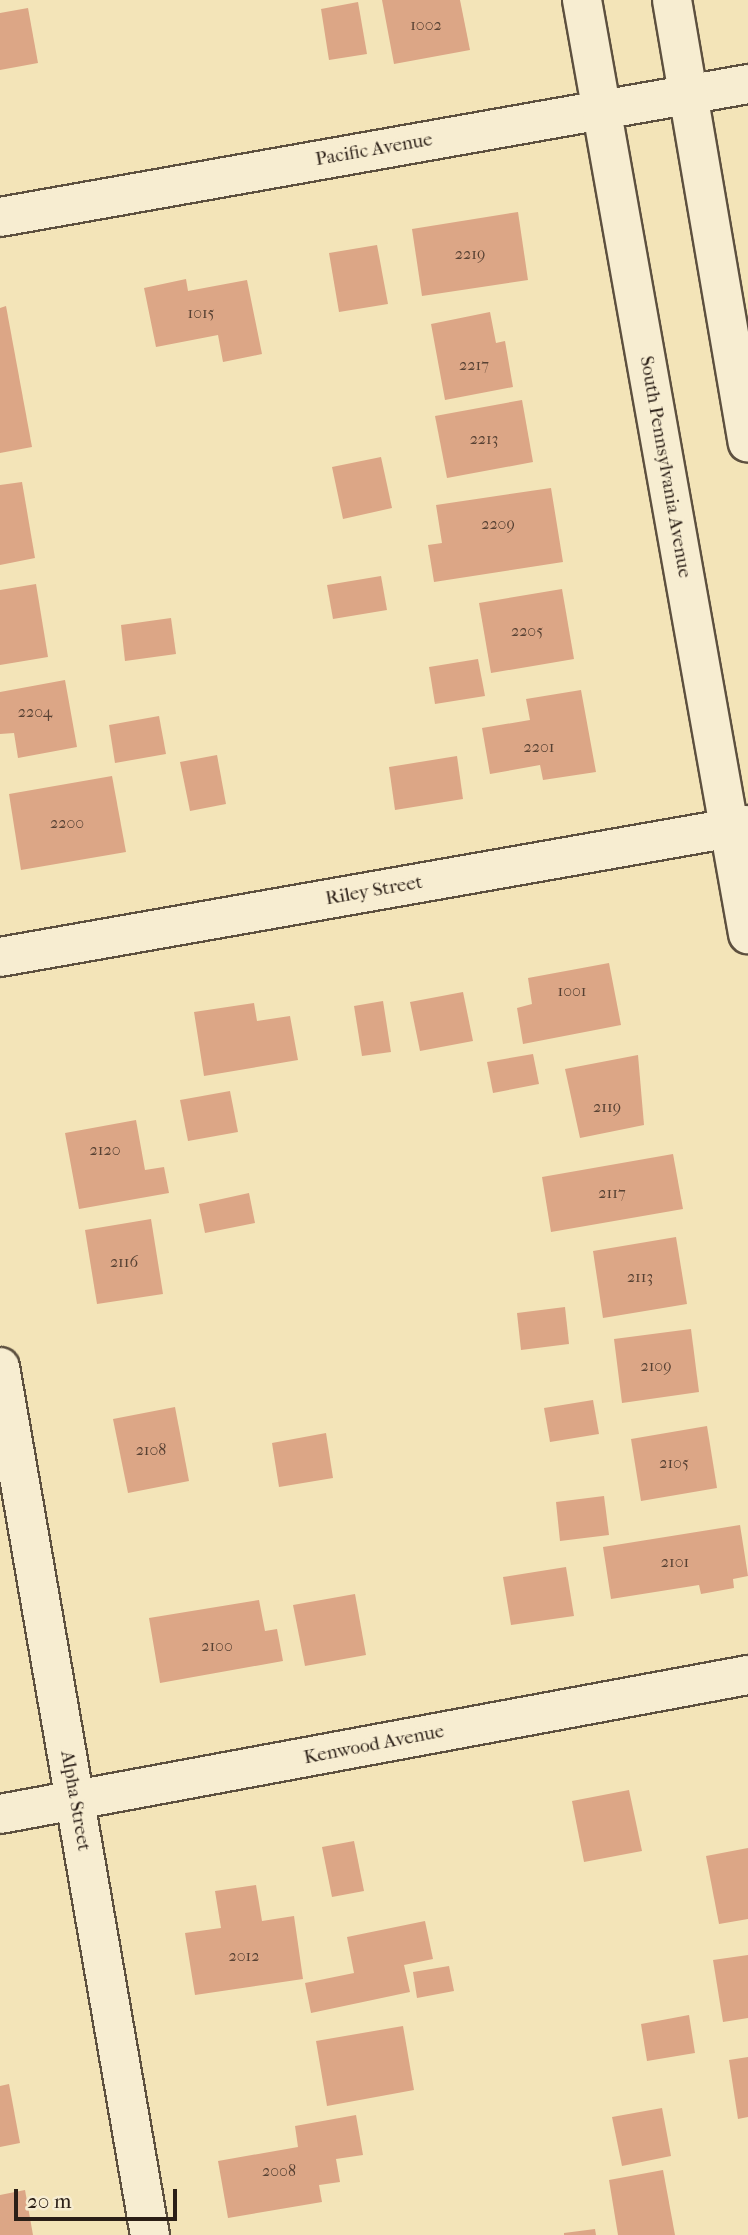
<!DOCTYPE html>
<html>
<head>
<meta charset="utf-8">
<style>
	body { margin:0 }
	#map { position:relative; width:748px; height:2235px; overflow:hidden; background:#f3e4b8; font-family:"IM FELL French Canon",serif }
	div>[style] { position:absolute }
	.building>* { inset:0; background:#dca686 }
	.roads { filter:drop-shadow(2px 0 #5d503f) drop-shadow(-2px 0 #5d503f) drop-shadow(0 2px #5d503f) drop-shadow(0 -2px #5d503f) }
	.street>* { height:38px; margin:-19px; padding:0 19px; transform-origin:19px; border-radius:19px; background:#f7edd1 }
	.secondary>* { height:38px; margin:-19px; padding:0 19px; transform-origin:19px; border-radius:19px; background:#f7edd1 }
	span { translate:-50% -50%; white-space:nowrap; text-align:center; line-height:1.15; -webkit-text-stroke:6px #f7edd1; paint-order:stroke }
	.number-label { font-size:16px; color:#574133 }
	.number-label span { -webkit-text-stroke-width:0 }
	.street-label { font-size:19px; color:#2b1f17 }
	.scale { position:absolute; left:14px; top:2189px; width:163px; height:32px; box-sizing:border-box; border:4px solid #2b1f17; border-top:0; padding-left:9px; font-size:21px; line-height:24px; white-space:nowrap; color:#2b1f17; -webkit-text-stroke:5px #f7edd1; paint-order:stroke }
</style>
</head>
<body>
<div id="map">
	<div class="building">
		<div style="clip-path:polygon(382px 0,460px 0,470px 50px,394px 64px)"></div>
		<div style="clip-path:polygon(358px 2px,367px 54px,329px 60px,321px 9px)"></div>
		<div style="clip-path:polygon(28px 8px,38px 63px,0 70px,0 13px)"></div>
		<div style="clip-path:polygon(518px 212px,528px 280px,422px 296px,412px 229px)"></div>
		<div style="clip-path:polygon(377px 245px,388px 304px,339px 312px,329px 253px)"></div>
		<div style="clip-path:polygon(186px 279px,188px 291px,247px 280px,262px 354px,223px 362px,218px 335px,156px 347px,144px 288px)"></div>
		<div style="clip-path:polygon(6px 306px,32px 447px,0 453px,0 308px)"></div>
		<div style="clip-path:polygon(490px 312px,496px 343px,505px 341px,513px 387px,445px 400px,431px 324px)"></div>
		<div style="clip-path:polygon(522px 400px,533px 462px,447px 478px,435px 416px)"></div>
		<div style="clip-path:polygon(381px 457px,392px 508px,343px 519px,332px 467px)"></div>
		<div style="clip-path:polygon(22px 482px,35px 558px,0 565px,0 485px)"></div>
		<div style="clip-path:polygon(551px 488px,563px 562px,434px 582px,428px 545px,442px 543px,436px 505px)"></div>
		<div style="clip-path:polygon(381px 576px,387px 610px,333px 619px,327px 585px)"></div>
		<div style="clip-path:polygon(36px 584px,48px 657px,0 665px,0 590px)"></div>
		<div style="clip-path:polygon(562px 589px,574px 659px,491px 673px,479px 603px)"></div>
		<div style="clip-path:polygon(171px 618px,176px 654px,125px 661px,121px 625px)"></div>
		<div style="clip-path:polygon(478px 659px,485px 696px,435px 704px,429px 667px)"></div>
		<div style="clip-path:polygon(65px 680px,77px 747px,18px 758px,14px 733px,0 734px,0 692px)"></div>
		<div style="clip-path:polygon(581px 690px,596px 772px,543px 780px,540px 765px,490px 774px,482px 728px,530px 720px,526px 699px)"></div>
		<div style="clip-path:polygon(159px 716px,166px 754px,115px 763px,109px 725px)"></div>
		<div style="clip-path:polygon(217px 755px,226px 804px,190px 811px,180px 762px)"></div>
		<div style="clip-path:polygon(457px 756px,463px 799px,395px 810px,389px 767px)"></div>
		<div style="clip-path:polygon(112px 776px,126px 852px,21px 870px,9px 794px)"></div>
		<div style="clip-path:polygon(609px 963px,621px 1025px,523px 1044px,517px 1008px,532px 1004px,528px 978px)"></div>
		<div style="clip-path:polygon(463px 992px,473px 1041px,420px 1051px,410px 1002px)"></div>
		<div style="clip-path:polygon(383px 1001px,391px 1052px,362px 1056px,354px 1006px)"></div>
		<div style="clip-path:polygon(254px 1003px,257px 1021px,290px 1016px,298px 1060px,204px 1076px,194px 1012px)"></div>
		<div style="clip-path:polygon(533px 1054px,539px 1084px,493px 1093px,487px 1062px)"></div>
		<div style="clip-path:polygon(638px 1055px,644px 1125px,580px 1138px,565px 1069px)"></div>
		<div style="clip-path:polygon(230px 1091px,238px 1132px,188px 1141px,180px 1100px)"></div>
		<div style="clip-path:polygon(136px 1120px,145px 1170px,164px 1167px,169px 1193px,79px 1209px,65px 1133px)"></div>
		<div style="clip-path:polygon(673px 1154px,683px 1209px,551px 1232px,542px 1177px)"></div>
		<div style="clip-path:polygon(249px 1193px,255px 1223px,205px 1233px,199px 1204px)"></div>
		<div style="clip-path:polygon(151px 1219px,163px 1294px,97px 1304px,85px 1230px)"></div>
		<div style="clip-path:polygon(676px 1237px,687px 1304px,603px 1318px,593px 1251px)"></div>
		<div style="clip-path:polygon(565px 1307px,569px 1344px,521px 1350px,517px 1313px)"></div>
		<div style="clip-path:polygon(691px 1329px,699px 1392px,622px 1403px,614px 1339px)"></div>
		<div style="clip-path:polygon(593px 1400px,599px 1434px,550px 1442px,544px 1408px)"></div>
		<div style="clip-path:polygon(175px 1407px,189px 1481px,128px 1493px,113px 1419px)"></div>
		<div style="clip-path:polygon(707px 1426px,717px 1488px,641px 1501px,631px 1439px)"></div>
		<div style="clip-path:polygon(326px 1433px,333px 1478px,279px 1487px,272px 1443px)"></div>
		<div style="clip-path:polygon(604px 1496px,609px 1535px,560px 1541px,556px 1502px)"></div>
		<div style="clip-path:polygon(740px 1525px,748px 1576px,733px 1579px,734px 1588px,701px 1594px,699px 1585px,611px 1599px,603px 1547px)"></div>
		<div style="clip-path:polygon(566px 1567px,574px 1616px,511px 1625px,503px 1577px)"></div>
		<div style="clip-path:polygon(355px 1594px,366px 1655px,305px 1666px,293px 1605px)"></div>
		<div style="clip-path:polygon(259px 1600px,265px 1631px,277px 1629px,283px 1661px,160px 1683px,149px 1618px)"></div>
		<div style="clip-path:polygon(629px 1790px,642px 1851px,584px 1862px,572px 1801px)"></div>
		<div style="clip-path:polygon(354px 1841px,364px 1891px,332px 1897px,322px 1847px)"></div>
		<div style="clip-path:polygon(748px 1848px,748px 1919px,719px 1924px,706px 1856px)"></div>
		<div style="clip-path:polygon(256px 1885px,262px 1921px,294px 1916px,303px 1979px,195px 1995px,185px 1933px,221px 1928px,215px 1891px)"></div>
		<div style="clip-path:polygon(425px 1921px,433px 1959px,404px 1965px,410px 1992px,311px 2013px,305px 1983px,354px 1973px,347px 1937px)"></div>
		<div style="clip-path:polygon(748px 1955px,748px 2018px,723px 2022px,713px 1960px)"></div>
		<div style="clip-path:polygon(449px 1966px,454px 1991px,417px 1998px,413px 1972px)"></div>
		<div style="clip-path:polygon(689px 2015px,695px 2053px,647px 2061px,641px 2024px)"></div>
		<div style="clip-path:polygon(403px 2026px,414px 2090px,327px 2106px,316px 2041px)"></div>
		<div style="clip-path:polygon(748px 2057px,748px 2117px,738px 2119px,729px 2060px)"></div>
		<div style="clip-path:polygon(9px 2084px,20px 2143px,0 2147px,0 2086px)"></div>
		<div style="clip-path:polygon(662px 2108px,671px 2156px,622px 2166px,612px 2117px)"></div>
		<div style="clip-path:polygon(356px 2115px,363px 2155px,336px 2159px,340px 2182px,319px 2185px,322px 2202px,228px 2218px,218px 2161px,298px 2147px,295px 2126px)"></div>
		<div style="clip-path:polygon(663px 2170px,675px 2235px,618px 2235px,609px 2180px)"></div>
		<div style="clip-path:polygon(25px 2190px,33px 2235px,0 2235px,0 2195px)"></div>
		<div style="clip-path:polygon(595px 2229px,596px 2235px,564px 2235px,564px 2233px)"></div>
	</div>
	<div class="roads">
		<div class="street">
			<div style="left:0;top:217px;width:760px;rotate:-10.08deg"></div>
			<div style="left:0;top:957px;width:760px;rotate:-10.01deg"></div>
			<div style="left:0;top:1367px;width:881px;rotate:80.2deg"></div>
			<div style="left:0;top:1814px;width:761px;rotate:-10.53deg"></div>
		</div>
		<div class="secondary">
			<div style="left:582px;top:0;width:949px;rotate:79.92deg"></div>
			<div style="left:672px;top:0;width:449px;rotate:80.3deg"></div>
		</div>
	</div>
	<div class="number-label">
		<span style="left:426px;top:25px">1002</span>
		<span style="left:470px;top:254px">2219</span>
		<span style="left:201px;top:313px">1015</span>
		<span style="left:474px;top:365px">2217</span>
		<span style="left:484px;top:439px">2213</span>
		<span style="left:498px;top:524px">2209</span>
		<span style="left:527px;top:631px">2205</span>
		<span style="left:35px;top:712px">2204</span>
		<span style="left:539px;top:747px">2201</span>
		<span style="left:67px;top:823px">2200</span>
		<span style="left:572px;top:991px">1001</span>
		<span style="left:607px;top:1107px">2119</span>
		<span style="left:105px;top:1150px">2120</span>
		<span style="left:612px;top:1193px">2117</span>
		<span style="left:124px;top:1262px">2116</span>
		<span style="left:640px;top:1277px">2113</span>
		<span style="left:656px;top:1366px">2109</span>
		<span style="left:151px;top:1450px">2108</span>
		<span style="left:674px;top:1463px">2105</span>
		<span style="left:675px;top:1562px">2101</span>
		<span style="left:217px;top:1646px">2100</span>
		<span style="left:244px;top:1956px">2012</span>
		<span style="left:279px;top:2171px">2008</span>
	</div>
	<div class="street-label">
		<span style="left:374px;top:150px;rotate:-10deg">Pacific Avenue</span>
		<span style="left:665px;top:467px;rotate:80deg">South Pennsylvania Avenue</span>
		<span style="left:374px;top:891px;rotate:-10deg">Riley Street</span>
		<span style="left:374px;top:1745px;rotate:-11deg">Kenwood Avenue</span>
		<span style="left:75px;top:1801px;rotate:80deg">Alpha Street</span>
	</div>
	<div class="scale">20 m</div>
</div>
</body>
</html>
